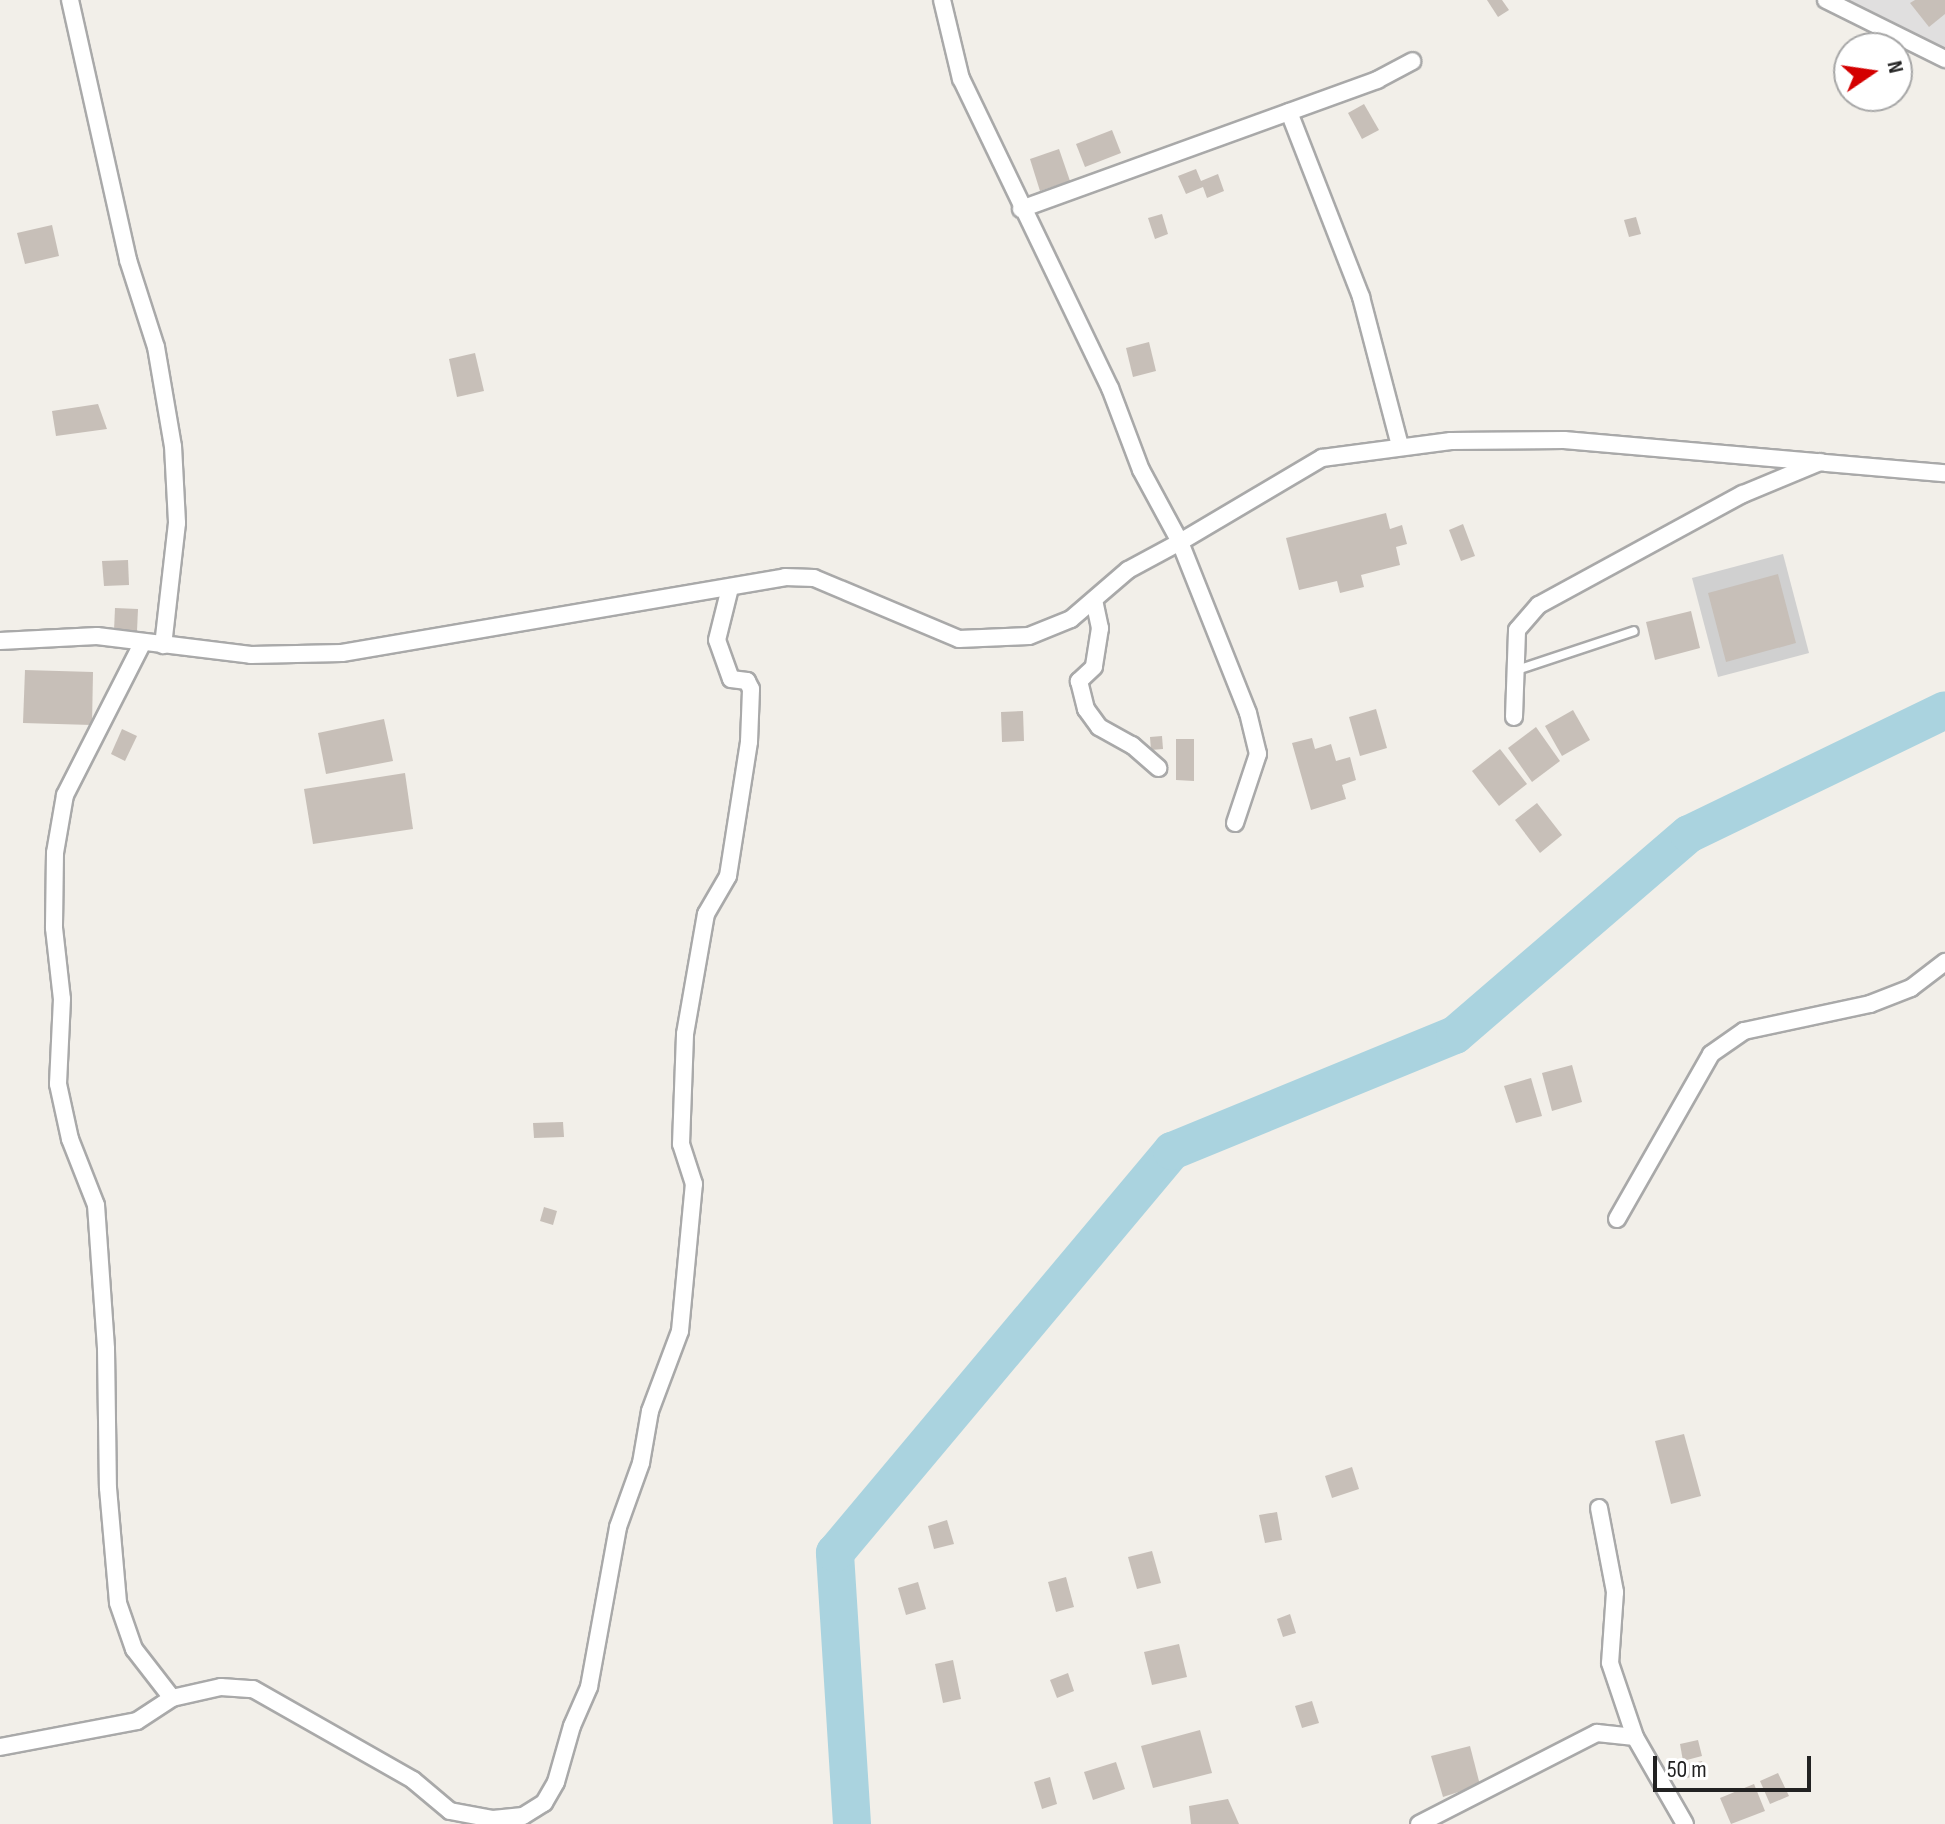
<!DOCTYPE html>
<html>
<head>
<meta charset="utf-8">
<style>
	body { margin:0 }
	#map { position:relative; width:1945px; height:1824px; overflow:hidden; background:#f2efe9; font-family:"Sofia Sans Condensed",sans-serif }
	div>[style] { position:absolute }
	.residential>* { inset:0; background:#e0dfdf }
	.religious>* { inset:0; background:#d0d0d0 }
	.river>* { height:38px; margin:-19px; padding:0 19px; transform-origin:19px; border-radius:19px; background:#aad3df }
	.building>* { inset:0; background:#c7bfb8 }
	.roads { filter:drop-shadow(2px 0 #a9a9a9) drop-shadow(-2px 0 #a9a9a9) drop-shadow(0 2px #a9a9a9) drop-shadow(0 -2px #a9a9a9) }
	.lane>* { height:8px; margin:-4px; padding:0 4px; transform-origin:4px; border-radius:4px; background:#fff }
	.street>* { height:16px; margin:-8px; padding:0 8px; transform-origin:8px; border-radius:8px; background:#fff }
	span { translate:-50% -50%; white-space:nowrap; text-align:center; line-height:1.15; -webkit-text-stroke:6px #fff; paint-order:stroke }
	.north { position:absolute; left:1833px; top:32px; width:80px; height:80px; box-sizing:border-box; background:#fff; border:2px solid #a7a7a7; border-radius:50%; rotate:77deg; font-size:22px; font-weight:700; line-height:32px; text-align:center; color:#222 }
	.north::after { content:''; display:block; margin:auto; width:28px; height:36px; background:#d40000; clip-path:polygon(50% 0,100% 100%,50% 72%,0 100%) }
	.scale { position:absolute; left:1653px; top:1756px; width:158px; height:36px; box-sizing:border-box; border:4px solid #222; border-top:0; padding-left:10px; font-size:24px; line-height:28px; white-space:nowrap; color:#222; -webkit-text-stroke:6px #fff; paint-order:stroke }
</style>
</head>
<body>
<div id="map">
	<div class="residential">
		<div style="clip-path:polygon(1838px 0,1945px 0,1945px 52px)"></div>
	</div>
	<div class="religious">
		<div style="clip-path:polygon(1783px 554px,1809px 653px,1718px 677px,1692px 578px)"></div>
	</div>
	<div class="river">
		<div style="left:852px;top:1824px;width:272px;rotate:-93.6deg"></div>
		<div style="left:835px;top:1553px;width:525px;rotate:-50.03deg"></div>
		<div style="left:1172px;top:1151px;width:306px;rotate:-22.3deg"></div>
		<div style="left:1455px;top:1035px;width:308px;rotate:-40.7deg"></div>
		<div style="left:1689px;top:834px;width:284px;rotate:-25.8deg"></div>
	</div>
	<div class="building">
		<div style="clip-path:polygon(1487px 0,1502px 0,1509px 10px,1498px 17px)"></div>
		<div style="clip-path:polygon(1915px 0,1945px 0,1945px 14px,1929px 27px,1910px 3px)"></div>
		<div style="clip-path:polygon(1364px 104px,1379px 130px,1362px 139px,1348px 113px)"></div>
		<div style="clip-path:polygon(1112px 130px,1121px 153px,1085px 167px,1076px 144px)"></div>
		<div style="clip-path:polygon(1059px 149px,1070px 181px,1040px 191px,1030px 159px)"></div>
		<div style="clip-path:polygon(1196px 169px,1201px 181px,1218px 174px,1224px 191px,1207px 198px,1203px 187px,1186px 194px,1178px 176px)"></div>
		<div style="clip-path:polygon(1162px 214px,1168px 234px,1155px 239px,1148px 218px)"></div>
		<div style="clip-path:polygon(1636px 217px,1641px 234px,1629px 237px,1624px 220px)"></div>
		<div style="clip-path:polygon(52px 225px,59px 256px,25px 264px,17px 233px)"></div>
		<div style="clip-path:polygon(1149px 342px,1156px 371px,1133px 377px,1126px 348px)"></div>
		<div style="clip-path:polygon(475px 353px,484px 391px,457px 397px,449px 359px)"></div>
		<div style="clip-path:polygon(98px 404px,107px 429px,56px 436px,52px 411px)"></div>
		<div style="clip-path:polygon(1386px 513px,1390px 529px,1402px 525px,1407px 544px,1396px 547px,1400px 565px,1361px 575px,1364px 587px,1340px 593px,1337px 581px,1299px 590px,1286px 538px)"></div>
		<div style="clip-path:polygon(1463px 524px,1475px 556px,1461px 561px,1449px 530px)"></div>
		<div style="clip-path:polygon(128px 560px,129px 585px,104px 586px,102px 561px)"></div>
		<div style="clip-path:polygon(1778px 574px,1796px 643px,1726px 662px,1708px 593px)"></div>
		<div style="clip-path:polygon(115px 608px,138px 609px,137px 631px,114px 631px)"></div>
		<div style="clip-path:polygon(1691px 611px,1700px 648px,1655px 660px,1646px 622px)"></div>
		<div style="clip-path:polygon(25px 670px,93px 672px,92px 725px,23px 723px)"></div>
		<div style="clip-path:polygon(1376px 709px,1387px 748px,1360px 756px,1349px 717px)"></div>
		<div style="clip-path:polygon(1573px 710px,1590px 740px,1562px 756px,1545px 726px)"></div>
		<div style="clip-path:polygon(1023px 711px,1024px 741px,1002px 742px,1001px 712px)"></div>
		<div style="clip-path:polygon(384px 719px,393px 761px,326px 774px,318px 733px)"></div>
		<div style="clip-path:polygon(1536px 727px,1560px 761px,1532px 782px,1508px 748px)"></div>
		<div style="clip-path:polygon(122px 729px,137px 736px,125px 761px,111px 754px)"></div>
		<div style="clip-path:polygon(1162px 736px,1163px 749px,1151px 750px,1150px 737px)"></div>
		<div style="clip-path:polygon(1312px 738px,1315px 749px,1331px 744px,1336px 761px,1350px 757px,1356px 780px,1342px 785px,1346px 799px,1311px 810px,1292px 743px)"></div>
		<div style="clip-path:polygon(1176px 739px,1194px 739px,1194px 781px,1176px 780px)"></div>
		<div style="clip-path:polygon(1500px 749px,1527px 784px,1499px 806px,1472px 771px)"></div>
		<div style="clip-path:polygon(405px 773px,413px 829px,313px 844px,304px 789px)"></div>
		<div style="clip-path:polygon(1537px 803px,1562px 835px,1540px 853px,1515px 820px)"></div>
		<div style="clip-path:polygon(1572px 1065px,1582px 1102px,1552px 1111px,1542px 1073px)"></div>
		<div style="clip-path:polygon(1531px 1078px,1542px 1116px,1516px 1123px,1504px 1086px)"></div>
		<div style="clip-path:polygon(563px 1122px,564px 1137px,534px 1138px,533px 1123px)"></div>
		<div style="clip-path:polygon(544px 1207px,557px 1211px,553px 1225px,540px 1221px)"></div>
		<div style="clip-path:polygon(1684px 1434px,1701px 1496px,1671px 1504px,1655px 1441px)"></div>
		<div style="clip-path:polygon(1352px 1467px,1359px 1489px,1332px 1498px,1325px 1476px)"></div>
		<div style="clip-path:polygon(1277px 1512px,1282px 1540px,1265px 1543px,1259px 1515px)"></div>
		<div style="clip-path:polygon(947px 1520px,954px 1544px,934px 1549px,928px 1526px)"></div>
		<div style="clip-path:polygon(1152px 1551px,1161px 1583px,1137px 1589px,1128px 1557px)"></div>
		<div style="clip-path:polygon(1066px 1577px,1074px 1607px,1056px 1612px,1048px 1582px)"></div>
		<div style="clip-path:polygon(918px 1582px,926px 1609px,906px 1615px,898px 1588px)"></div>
		<div style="clip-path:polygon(1290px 1614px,1296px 1633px,1283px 1637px,1277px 1619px)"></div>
		<div style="clip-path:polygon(1179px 1644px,1187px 1677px,1152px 1685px,1144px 1652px)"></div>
		<div style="clip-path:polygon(953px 1660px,961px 1699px,943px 1703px,935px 1664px)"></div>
		<div style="clip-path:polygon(1068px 1673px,1074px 1691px,1057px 1698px,1050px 1680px)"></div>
		<div style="clip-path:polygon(1312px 1701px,1319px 1723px,1302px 1728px,1295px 1706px)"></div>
		<div style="clip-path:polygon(1200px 1730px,1212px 1773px,1153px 1788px,1141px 1746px)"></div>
		<div style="clip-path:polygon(1698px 1740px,1702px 1756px,1683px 1761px,1680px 1744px)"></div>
		<div style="clip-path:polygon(1470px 1746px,1480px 1785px,1443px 1797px,1431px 1756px)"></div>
		<div style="clip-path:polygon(1702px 1761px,1705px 1774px,1687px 1778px,1684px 1765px)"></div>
		<div style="clip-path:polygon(1116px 1762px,1125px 1789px,1093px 1800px,1084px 1772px)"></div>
		<div style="clip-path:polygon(1778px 1773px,1789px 1796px,1770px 1804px,1760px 1781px)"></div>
		<div style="clip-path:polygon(1050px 1777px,1057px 1804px,1042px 1809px,1034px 1782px)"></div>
		<div style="clip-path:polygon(1754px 1784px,1765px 1811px,1731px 1824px,1720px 1798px)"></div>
		<div style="clip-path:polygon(1228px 1799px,1239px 1824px,1191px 1824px,1189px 1806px)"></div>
	</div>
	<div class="roads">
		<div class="lane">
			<div style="left:1514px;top:671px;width:126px;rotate:-18.4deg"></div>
		</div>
		<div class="street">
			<div style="left:70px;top:0;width:266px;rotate:77.4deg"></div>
			<div style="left:128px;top:260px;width:91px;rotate:72.2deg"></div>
			<div style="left:156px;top:347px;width:100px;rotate:80.3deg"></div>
			<div style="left:173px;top:446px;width:77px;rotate:87deg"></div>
			<div style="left:177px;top:523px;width:123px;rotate:96.5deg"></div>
			<div style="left:1826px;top:0;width:133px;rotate:26.4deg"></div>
			<div style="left:1289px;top:112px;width:199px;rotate:68.7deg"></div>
			<div style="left:1361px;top:297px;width:154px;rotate:75.3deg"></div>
			<div style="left:1021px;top:209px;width:379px;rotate:-19.9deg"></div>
			<div style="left:1377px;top:80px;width:40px;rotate:-28deg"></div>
			<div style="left:1094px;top:600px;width:29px;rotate:78deg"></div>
			<div style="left:1100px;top:628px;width:39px;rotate:99deg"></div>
			<div style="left:1094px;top:667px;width:21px;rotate:137deg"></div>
			<div style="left:1079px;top:681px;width:29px;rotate:76deg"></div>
			<div style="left:1086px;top:709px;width:22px;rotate:54deg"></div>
			<div style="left:1099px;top:727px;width:38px;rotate:29deg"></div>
			<div style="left:1132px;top:745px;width:35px;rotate:41deg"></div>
			<div style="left:0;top:641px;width:97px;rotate:-3deg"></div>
			<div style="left:97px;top:636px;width:155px;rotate:7deg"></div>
			<div style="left:251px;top:655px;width:91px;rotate:-1.3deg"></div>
			<div style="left:342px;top:653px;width:449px;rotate:-9.7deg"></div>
			<div style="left:785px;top:577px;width:29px;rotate:2deg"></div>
			<div style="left:814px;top:578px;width:157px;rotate:22.8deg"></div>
			<div style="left:959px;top:639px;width:70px;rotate:-2.5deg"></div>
			<div style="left:1029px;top:636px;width:45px;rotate:-22deg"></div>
			<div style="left:1071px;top:619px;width:75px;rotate:-40.7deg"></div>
			<div style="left:1128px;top:570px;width:59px;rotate:-28.3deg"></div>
			<div style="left:1180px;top:542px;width:82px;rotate:-118.4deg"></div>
			<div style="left:1141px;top:470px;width:88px;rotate:-110.7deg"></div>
			<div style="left:1110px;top:388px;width:343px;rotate:-115.7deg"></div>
			<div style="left:961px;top:79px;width:81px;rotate:-103.5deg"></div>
			<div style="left:143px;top:642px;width:172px;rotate:117deg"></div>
			<div style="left:65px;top:795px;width:59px;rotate:99.8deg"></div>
			<div style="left:55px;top:853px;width:75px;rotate:90.8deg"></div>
			<div style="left:54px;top:928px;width:71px;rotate:83.6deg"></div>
			<div style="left:62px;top:999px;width:85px;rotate:92.7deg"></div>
			<div style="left:58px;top:1084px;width:56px;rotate:77.7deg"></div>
			<div style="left:70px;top:1139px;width:71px;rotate:68.5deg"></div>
			<div style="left:96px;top:1205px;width:144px;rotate:86deg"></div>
			<div style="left:106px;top:1349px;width:139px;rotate:89.2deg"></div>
			<div style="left:108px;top:1488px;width:115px;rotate:85deg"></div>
			<div style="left:118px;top:1603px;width:49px;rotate:70.8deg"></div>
			<div style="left:134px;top:1649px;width:62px;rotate:52.2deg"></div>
			<div style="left:172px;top:1698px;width:50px;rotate:-12.7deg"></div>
			<div style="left:221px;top:1687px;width:32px;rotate:4deg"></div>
			<div style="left:253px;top:1689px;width:184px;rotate:29.6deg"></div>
			<div style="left:413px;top:1780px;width:48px;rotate:40deg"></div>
			<div style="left:450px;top:1811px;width:44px;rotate:10.5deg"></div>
			<div style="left:493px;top:1819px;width:30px;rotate:-6deg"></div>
			<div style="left:523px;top:1816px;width:25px;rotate:-32deg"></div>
			<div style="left:544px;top:1803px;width:24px;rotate:-60deg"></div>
			<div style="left:556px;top:1782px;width:58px;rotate:-74.1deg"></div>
			<div style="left:572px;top:1726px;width:43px;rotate:-66.4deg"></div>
			<div style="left:589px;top:1687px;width:163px;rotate:-79.7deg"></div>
			<div style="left:618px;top:1527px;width:68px;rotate:-70.2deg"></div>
			<div style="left:641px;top:1463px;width:53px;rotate:-80.2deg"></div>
			<div style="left:650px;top:1411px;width:85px;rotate:-69.4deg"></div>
			<div style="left:680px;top:1331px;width:148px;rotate:-84.6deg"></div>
			<div style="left:694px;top:1184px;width:42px;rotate:-108deg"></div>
			<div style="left:681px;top:1144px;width:110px;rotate:-87.9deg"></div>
			<div style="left:685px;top:1034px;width:122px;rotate:-80.1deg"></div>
			<div style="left:706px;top:914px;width:44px;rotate:-59.9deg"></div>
			<div style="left:728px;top:876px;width:136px;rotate:-81.1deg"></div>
			<div style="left:749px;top:742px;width:53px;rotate:-87.8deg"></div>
			<div style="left:751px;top:689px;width:9px;rotate:-117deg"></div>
			<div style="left:747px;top:681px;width:16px;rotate:-173deg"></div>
			<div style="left:731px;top:679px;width:41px;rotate:-109.7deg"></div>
			<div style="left:717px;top:640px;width:54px;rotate:-76deg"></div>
			<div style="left:1514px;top:717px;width:87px;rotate:-88deg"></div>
			<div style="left:1517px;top:630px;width:33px;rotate:-49deg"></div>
			<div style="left:1539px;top:605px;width:232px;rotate:-28.6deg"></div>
			<div style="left:1743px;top:494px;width:83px;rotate:-22.6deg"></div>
			<div style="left:1235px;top:823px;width:73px;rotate:-71.6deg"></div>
			<div style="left:1258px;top:754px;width:42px;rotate:-103.7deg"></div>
			<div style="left:1248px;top:713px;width:184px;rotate:-111.7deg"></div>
			<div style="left:1180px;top:542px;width:165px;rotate:-30.6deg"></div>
			<div style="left:1322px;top:458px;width:130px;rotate:-7.5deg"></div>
			<div style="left:1451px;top:441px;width:113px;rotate:-0.5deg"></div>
			<div style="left:1564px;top:440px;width:382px;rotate:5deg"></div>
			<div style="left:1617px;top:1219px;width:190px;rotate:-60.3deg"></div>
			<div style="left:1711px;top:1054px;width:40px;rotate:-34.9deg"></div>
			<div style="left:1744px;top:1031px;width:129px;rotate:-12.1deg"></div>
			<div style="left:1870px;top:1004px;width:44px;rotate:-21.3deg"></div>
			<div style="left:1911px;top:988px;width:43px;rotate:-37.4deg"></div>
			<div style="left:1599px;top:1508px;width:86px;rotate:79.2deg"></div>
			<div style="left:1615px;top:1592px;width:71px;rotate:94deg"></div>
			<div style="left:1610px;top:1663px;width:78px;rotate:71.3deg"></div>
			<div style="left:1635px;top:1737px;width:100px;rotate:60.1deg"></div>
			<div style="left:0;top:1747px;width:139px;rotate:-10.7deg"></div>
			<div style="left:137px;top:1721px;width:42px;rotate:-33.3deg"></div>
			<div style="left:1419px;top:1824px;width:200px;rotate:-27.1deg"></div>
			<div style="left:1597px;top:1733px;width:38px;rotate:6deg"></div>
		</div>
	</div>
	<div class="north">N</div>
	<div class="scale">50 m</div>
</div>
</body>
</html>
